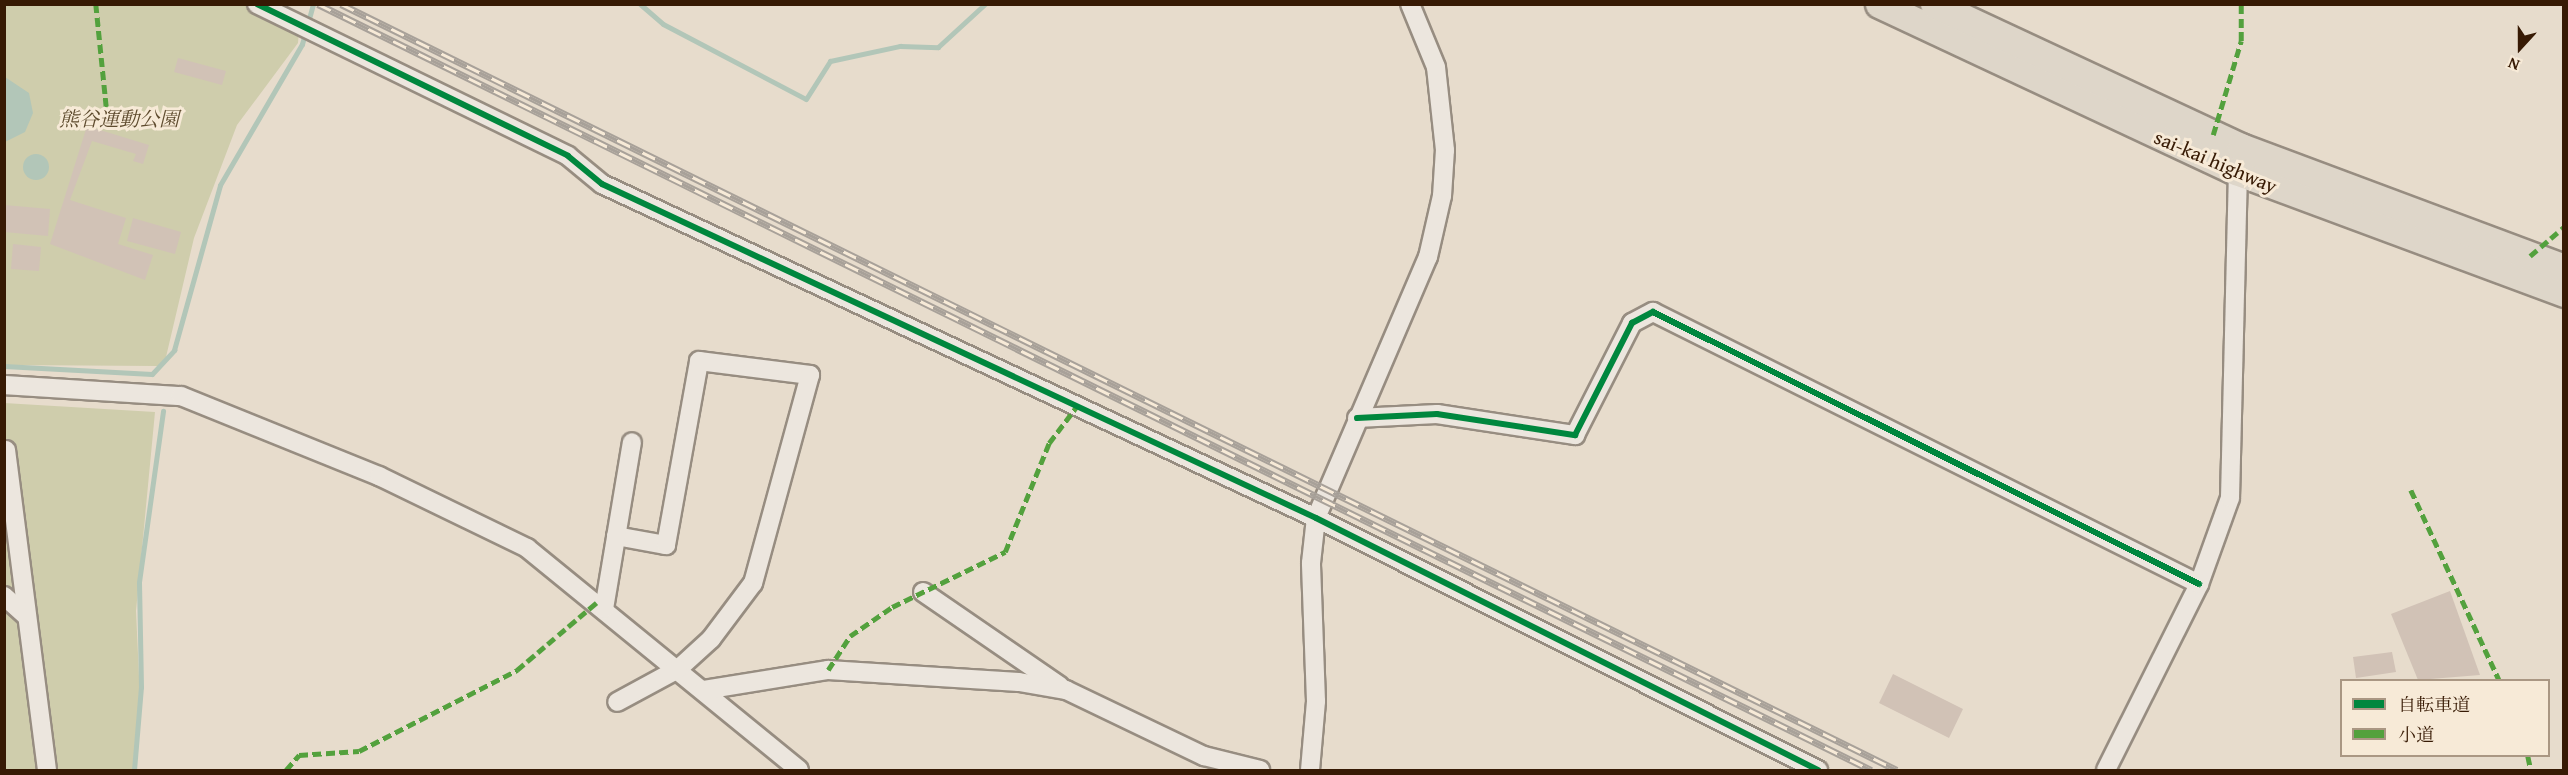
<!DOCTYPE html>
<html>
<head>
<meta charset="utf-8">
<style>
	body { margin:0 }
	#map { position:relative; width:2568px; height:775px; overflow:hidden; background:#e7dccc; font-family:"Gentium Book Plus","Noto Serif JP",serif }
	div>[style] { position:absolute }
	.green>* { inset:0; background:#cfcdac }
	.water>* { inset:0; background:#b2c6b8 }
	.round { border-radius:50% }
	.stream>* { height:5px; margin:-2.5px; padding:0 2.5px; transform-origin:2.5px; border-radius:2.5px; background:#b2c6b8 }
	.building>* { inset:0; background:#d1c2b6 }
	.roads { filter:drop-shadow(2px 0 #978d81) drop-shadow(-2px 0 #978d81) drop-shadow(0 2px #978d81) drop-shadow(0 -2px #978d81) }
	.minor>* { height:18px; margin:-9px; padding:0 9px; transform-origin:9px; border-radius:9px; background:#ece6de }
	.highway>* { height:27px; margin:-13.5px; padding:0 13.5px; transform-origin:13.5px; border-radius:13.5px; background:#ded6c9 }
	.rail>* { height:7px; margin-top:-3.5px; transform-origin:0; background:repeating-linear-gradient(90deg,#f7ead7 0 14px,#a8a199 0 28px); box-sizing:border-box; border-block:2px solid #a8a199 }
	.quiet>* { height:4.5px; margin-top:-2.25px; transform-origin:0; background:repeating-linear-gradient(90deg,#53a13d 0 9px,transparent 0 13.5px) }
	.cycleway>* { height:6px; margin:-3px; padding:0 3px; transform-origin:3px; border-radius:3px; background:#00873e }
	span { translate:-50% -50%; white-space:nowrap; text-align:center; line-height:1.15; -webkit-text-stroke:6px #f7ead7; paint-order:stroke }
	.park-label { font-size:20px; color:#5f4c2f; font-style:italic }
	.street-label { font-size:20px; color:#371a04 }
	.frame { position:absolute; inset:0; border:6px solid #371a04; pointer-events:none }
	.legend { position:absolute; left:2340px; top:679px; width:210px; height:78px; box-sizing:border-box; background:#f7ead7; border:2px solid #aa9783; margin:0; padding:8px 10px; list-style:none; font-size:18px; color:#371a04 }
	.legend li { display:flex; align-items:center; gap:12px; height:30px }
	.legend b { width:30px; border:2px solid #aa9783 }
	.north { position:absolute; left:2490px; top:18px; width:60px; height:60px; -webkit-text-stroke:4px #f7ead7; paint-order:stroke; rotate:201deg; font-size:16px; font-weight:700; line-height:24px; text-align:center; color:#371a04 }
	.north::after { content:''; display:block; margin:auto; width:21px; height:27px; background:#371a04; clip-path:polygon(50% 0,100% 100%,50% 72%,0 100%) }
</style>
</head>
<body>
<div id="map">
	<div class="green">
		<div style="clip-path:polygon(4px 5px,246px 5px,299px 30px,298px 43px,237px 125px,194px 238px,166px 357px,158px 366px,5px 365px)"></div>
		<div style="clip-path:polygon(4px 403px,155px 412px,136px 611px,140px 698px,134px 770px,5px 770px)"></div>
	</div>
	<div class="water">
		<div style="clip-path:polygon(5px 77px,29px 93px,33px 113px,25px 132px,5px 142px)"></div>
		<div class="round" style="left:23px;top:154px;width:26px;height:26px"></div>
	</div>
	<div class="stream">
		<div style="left:640px;top:4px;width:30px;rotate:41deg"></div>
		<div style="left:663px;top:24px;width:161px;rotate:27.7deg"></div>
		<div style="left:806px;top:99px;width:45px;rotate:-57.7deg"></div>
		<div style="left:830px;top:61px;width:72px;rotate:-12.1deg"></div>
		<div style="left:900px;top:46px;width:38px;rotate:2deg"></div>
		<div style="left:938px;top:47px;width:64px;rotate:-42.5deg"></div>
		<div style="left:4px;top:366px;width:148px;rotate:3.1deg"></div>
		<div style="left:152px;top:374px;width:33px;rotate:-47deg"></div>
		<div style="left:174px;top:350px;width:171px;rotate:-74.4deg"></div>
		<div style="left:220px;top:185px;width:163px;rotate:-59.8deg"></div>
		<div style="left:302px;top:44px;width:41px;rotate:-74.6deg"></div>
		<div style="left:134px;top:770px;width:83px;rotate:-85.2deg"></div>
		<div style="left:141px;top:687px;width:105px;rotate:-91.1deg"></div>
		<div style="left:139px;top:582px;width:173px;rotate:-82deg"></div>
	</div>
	<div class="building">
		<div style="clip-path:polygon(178px 58px,226px 71px,222px 85px,174px 72px)"></div>
		<div style="clip-path:polygon(87px 126px,149px 145px,143px 164px,133px 161px,136px 154px,92px 141px,70px 200px,126px 218px,118px 244px,153px 255px,145px 280px,50px 244px)"></div>
		<div style="clip-path:polygon(4px 205px,50px 209px,48px 236px,4px 232px)"></div>
		<div style="clip-path:polygon(133px 218px,181px 232px,175px 254px,127px 241px)"></div>
		<div style="clip-path:polygon(13px 244px,41px 247px,39px 271px,11px 269px)"></div>
		<div style="clip-path:polygon(2450px 591px,2480px 675px,2418px 680px,2391px 614px)"></div>
		<div style="clip-path:polygon(2392px 652px,2396px 672px,2356px 678px,2353px 657px)"></div>
		<div style="clip-path:polygon(1893px 674px,1963px 709px,1949px 738px,1879px 703px)"></div>
	</div>
	<div class="roads">
		<div class="minor">
			<div style="left:257px;top:4px;width:346px;rotate:26deg"></div>
			<div style="left:568px;top:156px;width:44px;rotate:39.5deg"></div>
			<div style="left:602px;top:184px;width:788px;rotate:25.07deg"></div>
			<div style="left:1316px;top:518px;width:562px;rotate:26.66deg"></div>
			<div style="left:4px;top:385px;width:177px;rotate:3.6deg"></div>
			<div style="left:181px;top:396px;width:214px;rotate:22deg"></div>
			<div style="left:379px;top:476px;width:165px;rotate:25.9deg"></div>
			<div style="left:527px;top:548px;width:351px;rotate:39.2deg"></div>
			<div style="left:1357px;top:418px;width:80px;rotate:-2.9deg"></div>
			<div style="left:1437px;top:414px;width:140px;rotate:8.7deg"></div>
			<div style="left:1575px;top:435px;width:126px;rotate:-63deg"></div>
			<div style="left:1632px;top:323px;width:24px;rotate:-28deg"></div>
			<div style="left:1653px;top:312px;width:610px;rotate:26.48deg"></div>
			<div style="left:6px;top:450px;width:323px;rotate:82.7deg"></div>
			<div style="left:616px;top:536px;width:51px;rotate:10.2deg"></div>
			<div style="left:666px;top:545px;width:187px;rotate:-79.8deg"></div>
			<div style="left:699px;top:361px;width:112px;rotate:7.2deg"></div>
			<div style="left:810px;top:375px;width:216px;rotate:105.3deg"></div>
			<div style="left:753px;top:583px;width:70px;rotate:126.9deg"></div>
			<div style="left:711px;top:639px;width:45px;rotate:137.7deg"></div>
			<div style="left:678px;top:669px;width:69px;rotate:151.6deg"></div>
			<div style="left:923px;top:592px;width:166px;rotate:34.5deg"></div>
			<div style="left:4px;top:596px;width:31px;rotate:42deg"></div>
			<div style="left:604px;top:609px;width:169px;rotate:-80.5deg"></div>
			<div style="left:704px;top:690px;width:126px;rotate:-9.2deg"></div>
			<div style="left:828px;top:670px;width:191px;rotate:3.6deg"></div>
			<div style="left:1019px;top:682px;width:48px;rotate:9.7deg"></div>
			<div style="left:1066px;top:690px;width:153px;rotate:25.6deg"></div>
			<div style="left:1204px;top:756px;width:58px;rotate:14deg"></div>
			<div style="left:1310px;top:770px;width:69px;rotate:-85deg"></div>
			<div style="left:1316px;top:701px;width:138px;rotate:-92.1deg"></div>
			<div style="left:1311px;top:563px;width:45px;rotate:-83.7deg"></div>
			<div style="left:1316px;top:518px;width:284px;rotate:-66.8deg"></div>
			<div style="left:1428px;top:257px;width:63px;rotate:-77.1deg"></div>
			<div style="left:1442px;top:196px;width:46px;rotate:-86.3deg"></div>
			<div style="left:1445px;top:150px;width:83px;rotate:-96.2deg"></div>
			<div style="left:1436px;top:67px;width:68px;rotate:-112.4deg"></div>
			<div style="left:2106px;top:770px;width:208px;rotate:-63.4deg"></div>
			<div style="left:2199px;top:584px;width:91px;rotate:-70.2deg"></div>
			<div style="left:2230px;top:498px;width:338px;rotate:-88.6deg"></div>
		</div>
		<div class="highway">
			<div style="left:1879px;top:4px;width:394px;rotate:25.1deg"></div>
			<div style="left:2236px;top:171px;width:350px;rotate:20.4deg"></div>
			<div style="left:1934px;top:4px;width:339px;rotate:25deg"></div>
			<div style="left:2241px;top:147px;width:345px;rotate:20.5deg"></div>
		</div>
	</div>
	<div class="rail">
		<div style="left:318px;top:4px;width:1732px;rotate:26.25deg"></div>
		<div style="left:341px;top:4px;width:1734px;rotate:26.21deg"></div>
	</div>
	<div class="quiet">
		<div style="left:96px;top:4px;width:109px;rotate:84.2deg"></div>
		<div style="left:2213px;top:135px;width:98px;rotate:-73.4deg"></div>
		<div style="left:2241px;top:41px;width:37px;rotate:-90deg"></div>
		<div style="left:2530px;top:256px;width:45px;rotate:-40.5deg"></div>
		<div style="left:2411px;top:490px;width:209px;rotate:65.1deg"></div>
		<div style="left:828px;top:670px;width:40px;rotate:-57.1deg"></div>
		<div style="left:850px;top:636px;width:51px;rotate:-34.6deg"></div>
		<div style="left:892px;top:607px;width:126px;rotate:-26deg"></div>
		<div style="left:1005px;top:552px;width:118px;rotate:-68deg"></div>
		<div style="left:1049px;top:443px;width:46px;rotate:-52.9deg"></div>
		<div style="left:2528px;top:756px;width:14px;rotate:78deg"></div>
		<div style="left:286px;top:770px;width:20px;rotate:-49deg"></div>
		<div style="left:299px;top:755px;width:60px;rotate:-3.8deg"></div>
		<div style="left:359px;top:751px;width:178px;rotate:-27.1deg"></div>
		<div style="left:517px;top:670px;width:104px;rotate:-40.3deg"></div>
	</div>
	<div class="cycleway">
		<div style="left:257px;top:4px;width:346px;rotate:26deg"></div>
		<div style="left:568px;top:156px;width:44px;rotate:39.5deg"></div>
		<div style="left:602px;top:184px;width:788px;rotate:25.07deg"></div>
		<div style="left:1316px;top:518px;width:562px;rotate:26.66deg"></div>
		<div style="left:1357px;top:418px;width:80px;rotate:-2.9deg"></div>
		<div style="left:1437px;top:414px;width:140px;rotate:8.7deg"></div>
		<div style="left:1575px;top:435px;width:126px;rotate:-63deg"></div>
		<div style="left:1632px;top:323px;width:24px;rotate:-28deg"></div>
		<div style="left:1653px;top:312px;width:610px;rotate:26.48deg"></div>
	</div>
	<div class="park-label">
		<span style="left:119px;top:118px">熊谷運動公園</span>
	</div>
	<div class="street-label">
		<span style="left:2216px;top:161px;rotate:23deg">sai-kai highway</span>
	</div>
	<div class="frame"></div>
	<ul class="legend">
	<li><b style="height:8px;background:#00873e"></b>自転車道</li>
	<li><b style="height:8px;background:#53a13d"></b>小道</li>
	</ul>
	<div class="north">N</div>
</div>
</body>
</html>
